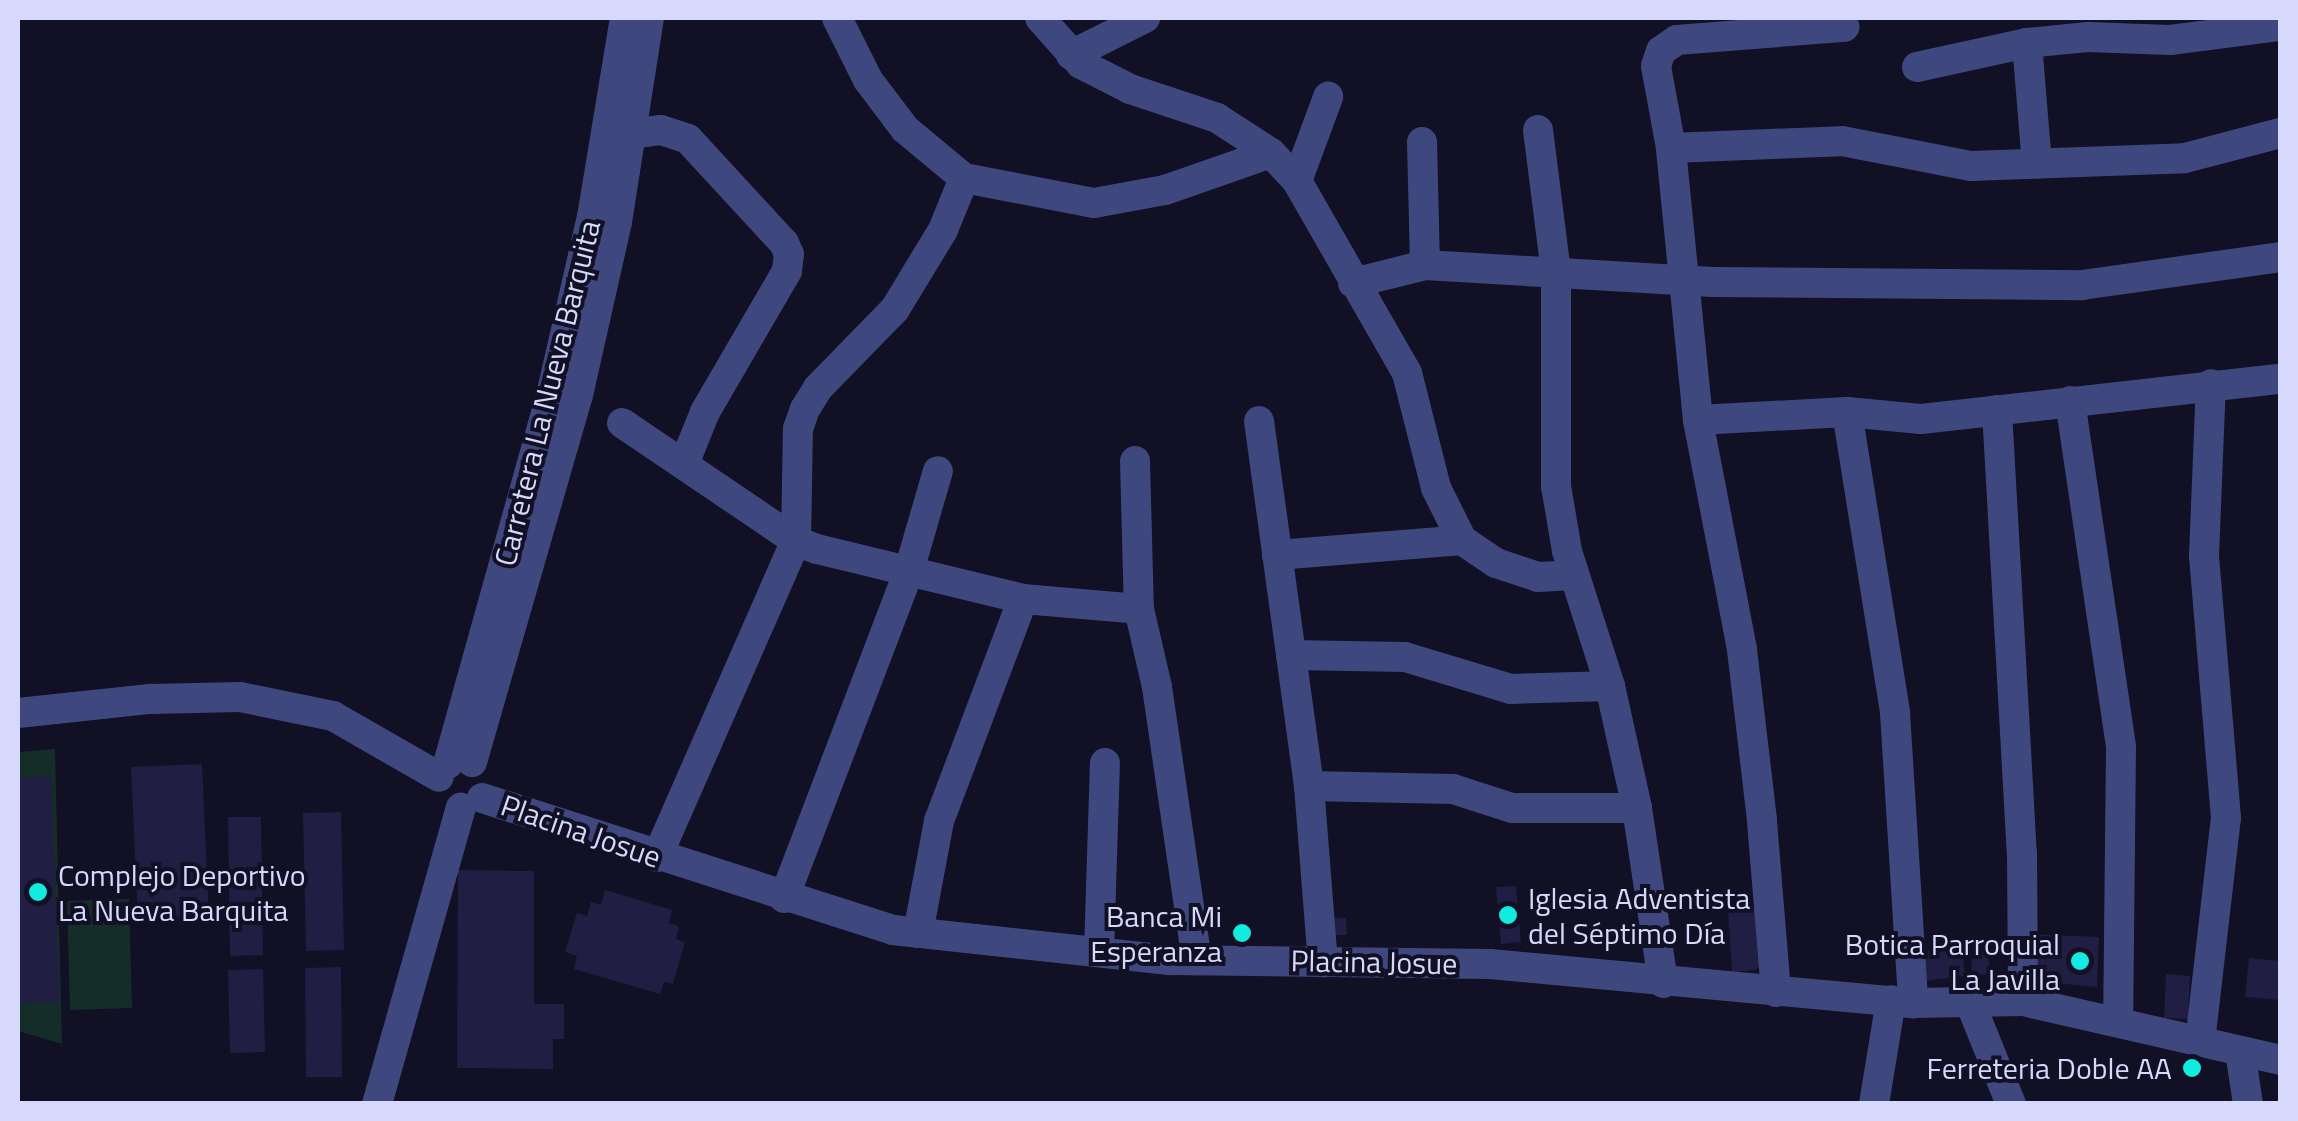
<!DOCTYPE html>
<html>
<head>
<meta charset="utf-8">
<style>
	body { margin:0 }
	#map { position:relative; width:2298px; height:1121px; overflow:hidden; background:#111024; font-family:"Titillium Web",sans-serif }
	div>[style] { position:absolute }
	.green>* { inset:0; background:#142d28 }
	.building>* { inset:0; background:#201e43 }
	.minor>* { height:30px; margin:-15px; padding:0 15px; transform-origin:15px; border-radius:15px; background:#3f477f }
	.dots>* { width:28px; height:28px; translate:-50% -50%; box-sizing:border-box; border:5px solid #111024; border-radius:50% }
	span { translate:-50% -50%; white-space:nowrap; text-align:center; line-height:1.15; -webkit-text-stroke:8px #111024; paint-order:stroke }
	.street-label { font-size:30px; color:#d6d8fc }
	.poi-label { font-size:30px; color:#d6d8fc }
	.left { translate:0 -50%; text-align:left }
	.right { translate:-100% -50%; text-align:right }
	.frame { position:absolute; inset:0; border:20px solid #d6d8fc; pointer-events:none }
</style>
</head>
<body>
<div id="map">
	<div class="green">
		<div style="clip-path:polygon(55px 749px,62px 1044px,18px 1031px,18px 752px)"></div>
		<div style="clip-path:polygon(129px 899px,132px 1008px,70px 1010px,67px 901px)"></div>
	</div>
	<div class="building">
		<div style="clip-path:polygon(202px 764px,209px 916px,138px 919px,131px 767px)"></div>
		<div style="clip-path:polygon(51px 776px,59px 1002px,18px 1003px,18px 778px)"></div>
		<div style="clip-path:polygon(341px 812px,344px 950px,306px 951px,303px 813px)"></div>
		<div style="clip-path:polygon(228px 817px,261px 817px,263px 955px,230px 956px)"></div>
		<div style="clip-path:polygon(458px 870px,534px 871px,534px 1004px,564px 1004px,564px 1039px,553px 1039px,553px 1069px,457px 1068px)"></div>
		<div style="clip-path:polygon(1516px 886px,1521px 942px,1501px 944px,1496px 887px)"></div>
		<div style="clip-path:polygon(605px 890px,672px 910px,669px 923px,679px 926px,676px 939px,685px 942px,673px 984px,664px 982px,660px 994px,574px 969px,577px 956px,565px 952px,577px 913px,587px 916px,591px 902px,601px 905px)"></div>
		<div style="clip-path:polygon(1758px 908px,1762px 964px,1755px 970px,1732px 972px,1728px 910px)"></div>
		<div style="clip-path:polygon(1332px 918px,1346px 918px,1347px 935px,1334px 935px)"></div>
		<div style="clip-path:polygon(1237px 925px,1246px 925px,1247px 941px,1238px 942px)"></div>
		<div style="clip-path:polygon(2027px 934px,2099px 937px,2097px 987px,2033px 981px)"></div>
		<div style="clip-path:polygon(1962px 947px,1965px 976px,1923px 981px,1918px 952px)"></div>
		<div style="clip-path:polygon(1988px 950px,1990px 974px,1972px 975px,1971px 951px)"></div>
		<div style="clip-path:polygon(2249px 958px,2280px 961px,2280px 1000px,2245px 997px)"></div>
		<div style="clip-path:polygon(341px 967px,342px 1077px,306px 1077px,305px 968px)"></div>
		<div style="clip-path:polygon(263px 969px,265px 1052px,230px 1053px,228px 970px)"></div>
		<div style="clip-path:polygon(2166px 974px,2190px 976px,2188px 1019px,2164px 1018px)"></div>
		<div style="clip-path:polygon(2189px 1057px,2200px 1060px,2196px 1080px,2185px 1077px)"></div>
	</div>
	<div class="minor">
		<div style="left:837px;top:18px;width:69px;rotate:63.4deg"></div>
		<div style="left:868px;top:80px;width:61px;rotate:52.9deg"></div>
		<div style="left:905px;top:129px;width:77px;rotate:39.7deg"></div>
		<div style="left:964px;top:178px;width:132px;rotate:10.9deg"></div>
		<div style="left:1094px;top:203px;width:72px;rotate:-10.4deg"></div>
		<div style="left:1165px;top:190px;width:112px;rotate:-19.2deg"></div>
		<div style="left:1040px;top:18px;width:62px;rotate:48.3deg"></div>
		<div style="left:1081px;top:64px;width:55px;rotate:27deg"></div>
		<div style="left:1130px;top:89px;width:92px;rotate:18.4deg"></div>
		<div style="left:1217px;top:118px;width:64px;rotate:32.9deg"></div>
		<div style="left:1271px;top:153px;width:38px;rotate:47deg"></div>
		<div style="left:1297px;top:181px;width:221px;rotate:60.2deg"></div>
		<div style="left:1407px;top:373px;width:119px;rotate:75.8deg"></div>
		<div style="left:1436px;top:488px;width:58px;rotate:63.4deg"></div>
		<div style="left:1462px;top:540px;width:41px;rotate:34.1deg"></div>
		<div style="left:1496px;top:563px;width:44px;rotate:18.4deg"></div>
		<div style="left:1538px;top:577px;width:36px;rotate:-3deg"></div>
		<div style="left:2027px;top:43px;width:121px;rotate:85.3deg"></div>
		<div style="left:1071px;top:55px;width:83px;rotate:-26.6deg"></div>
		<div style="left:1917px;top:67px;width:113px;rotate:-12.3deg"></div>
		<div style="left:2027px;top:43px;width:61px;rotate:-5.6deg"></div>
		<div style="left:2088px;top:37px;width:82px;rotate:2.1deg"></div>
		<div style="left:2170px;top:40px;width:111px;rotate:-7.3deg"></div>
		<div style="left:1538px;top:130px;width:143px;rotate:82.8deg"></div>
		<div style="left:1556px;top:272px;width:214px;rotate:90deg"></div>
		<div style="left:1556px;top:486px;width:66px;rotate:80.4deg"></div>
		<div style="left:1567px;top:551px;width:142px;rotate:72.3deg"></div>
		<div style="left:1610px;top:686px;width:125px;rotate:77.5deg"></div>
		<div style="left:1637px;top:808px;width:177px;rotate:81.5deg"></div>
		<div style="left:632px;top:134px;width:29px;rotate:-8deg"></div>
		<div style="left:661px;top:130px;width:28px;rotate:18deg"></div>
		<div style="left:688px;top:139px;width:142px;rotate:47.3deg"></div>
		<div style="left:784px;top:243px;width:12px;rotate:66deg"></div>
		<div style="left:789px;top:254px;width:17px;rotate:97deg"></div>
		<div style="left:787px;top:271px;width:163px;rotate:120.2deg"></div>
		<div style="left:705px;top:412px;width:56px;rotate:112deg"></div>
		<div style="left:1422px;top:142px;width:123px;rotate:88.6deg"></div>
		<div style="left:1671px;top:148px;width:171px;rotate:-2.3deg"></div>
		<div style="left:1842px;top:141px;width:131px;rotate:11deg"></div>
		<div style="left:1971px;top:166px;width:214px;rotate:-2.1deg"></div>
		<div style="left:2185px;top:158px;width:98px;rotate:-14.7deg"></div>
		<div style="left:1297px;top:181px;width:90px;rotate:-69.7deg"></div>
		<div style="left:1353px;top:283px;width:74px;rotate:-14deg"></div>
		<div style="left:1425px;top:265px;width:288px;rotate:3.4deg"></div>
		<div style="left:1712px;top:282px;width:370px;rotate:0.5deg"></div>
		<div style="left:2082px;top:285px;width:200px;rotate:-8deg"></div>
		<div style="left:2070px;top:401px;width:350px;rotate:81.6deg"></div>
		<div style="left:2121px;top:747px;width:274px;rotate:90.6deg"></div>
		<div style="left:1997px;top:410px;width:444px;rotate:86.8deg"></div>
		<div style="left:2022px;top:853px;width:148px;rotate:89.6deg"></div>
		<div style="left:1847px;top:412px;width:305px;rotate:80.9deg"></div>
		<div style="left:1895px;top:713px;width:291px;rotate:86.4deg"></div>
		<div style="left:1698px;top:420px;width:149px;rotate:-3.1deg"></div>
		<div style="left:1847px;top:412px;width:74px;rotate:5.4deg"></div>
		<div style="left:1921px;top:419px;width:361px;rotate:-6.4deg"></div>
		<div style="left:1259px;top:421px;width:368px;rotate:82.2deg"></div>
		<div style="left:1309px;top:786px;width:177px;rotate:85.5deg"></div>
		<div style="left:622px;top:423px;width:210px;rotate:34.1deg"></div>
		<div style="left:796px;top:541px;width:22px;rotate:21deg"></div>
		<div style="left:817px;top:549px;width:212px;rotate:13.6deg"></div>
		<div style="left:1023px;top:599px;width:116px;rotate:4.9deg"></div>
		<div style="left:1139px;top:609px;width:80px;rotate:77deg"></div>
		<div style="left:1157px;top:687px;width:276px;rotate:81.7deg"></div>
		<div style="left:1135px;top:461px;width:148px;rotate:88.5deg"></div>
		<div style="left:1277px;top:555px;width:186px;rotate:-4.6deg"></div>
		<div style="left:1291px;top:655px;width:114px;rotate:1deg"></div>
		<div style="left:1405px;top:657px;width:111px;rotate:16.8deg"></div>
		<div style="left:1511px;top:689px;width:99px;rotate:-1.7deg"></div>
		<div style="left:18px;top:713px;width:133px;rotate:-6.1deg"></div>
		<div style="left:150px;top:699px;width:90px;rotate:-1.3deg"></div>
		<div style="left:240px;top:697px;width:95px;rotate:11.5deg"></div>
		<div style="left:333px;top:716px;width:122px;rotate:29.9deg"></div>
		<div style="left:472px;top:762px;width:382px;rotate:-73.9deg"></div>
		<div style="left:578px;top:395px;width:177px;rotate:-77.3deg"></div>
		<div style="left:617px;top:222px;width:206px;rotate:-81.1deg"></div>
		<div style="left:448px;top:764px;width:387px;rotate:-74.4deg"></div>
		<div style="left:552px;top:391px;width:179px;rotate:-77.1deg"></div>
		<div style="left:592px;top:217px;width:202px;rotate:-80.6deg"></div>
		<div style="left:1309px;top:786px;width:144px;rotate:1.2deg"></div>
		<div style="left:1453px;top:789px;width:62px;rotate:17.9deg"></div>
		<div style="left:1512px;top:808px;width:125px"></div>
		<div style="left:482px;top:798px;width:432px;rotate:17.8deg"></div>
		<div style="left:893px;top:930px;width:280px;rotate:6.2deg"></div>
		<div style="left:1171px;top:960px;width:319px;rotate:0.7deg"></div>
		<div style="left:1490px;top:964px;width:425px;rotate:5.3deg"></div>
		<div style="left:1913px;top:1003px;width:110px;rotate:-1deg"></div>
		<div style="left:2023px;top:1001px;width:264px;rotate:12.9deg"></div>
		<div style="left:657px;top:857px;width:345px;rotate:-66.3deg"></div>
		<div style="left:796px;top:541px;width:112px;rotate:-89deg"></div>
		<div style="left:798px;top:429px;width:21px;rotate:-71deg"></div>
		<div style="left:805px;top:409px;width:25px;rotate:-58deg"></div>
		<div style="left:818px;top:388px;width:110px;rotate:-45.7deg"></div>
		<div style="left:895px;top:309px;width:92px;rotate:-58.7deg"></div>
		<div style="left:943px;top:230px;width:56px;rotate:-68deg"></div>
		<div style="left:784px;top:898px;width:347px;rotate:-69.1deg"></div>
		<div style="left:908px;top:574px;width:107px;rotate:-73.8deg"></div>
		<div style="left:918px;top:933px;width:114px;rotate:-79.4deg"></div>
		<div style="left:939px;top:821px;width:237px;rotate:-69.3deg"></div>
		<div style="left:1099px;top:952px;width:189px;rotate:-88.2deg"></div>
		<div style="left:1776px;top:992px;width:173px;rotate:-94.7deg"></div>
		<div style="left:1762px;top:820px;width:172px;rotate:-96.7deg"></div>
		<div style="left:1742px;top:649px;width:233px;rotate:-100.9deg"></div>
		<div style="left:1698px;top:420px;width:273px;rotate:-95.7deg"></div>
		<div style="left:1671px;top:148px;width:83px;rotate:-100.4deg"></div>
		<div style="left:1656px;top:66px;width:16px;rotate:-72deg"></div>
		<div style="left:1661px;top:51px;width:19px;rotate:-35deg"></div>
		<div style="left:1677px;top:40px;width:168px;rotate:-4.5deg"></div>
		<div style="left:1969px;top:1000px;width:112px;rotate:68deg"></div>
		<div style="left:2200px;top:1042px;width:226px;rotate:-83.4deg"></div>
		<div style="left:2226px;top:818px;width:263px;rotate:-94.8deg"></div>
		<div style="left:2204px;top:556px;width:172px;rotate:-87.7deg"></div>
		<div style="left:2240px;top:1051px;width:54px;rotate:81.4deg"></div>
		<div style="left:377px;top:1104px;width:308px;rotate:-74.2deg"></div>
		<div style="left:1874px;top:1104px;width:105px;rotate:-80.7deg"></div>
	</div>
	<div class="dots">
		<div style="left:38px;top:892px;background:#12ece0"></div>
		<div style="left:1508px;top:915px;background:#12ece0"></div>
		<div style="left:1242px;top:933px;background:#12ece0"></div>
		<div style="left:2080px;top:961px;background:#12ece0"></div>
		<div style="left:2192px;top:1068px;background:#12ece0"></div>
	</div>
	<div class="street-label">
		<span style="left:547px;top:393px;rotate:-76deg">Carretera La Nueva Barquita</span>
		<span style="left:581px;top:831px;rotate:19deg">Placina Josue</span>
		<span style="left:1374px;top:962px;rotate:1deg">Placina Josue</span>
	</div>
	<div class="poi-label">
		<span class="left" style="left:58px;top:892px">Complejo Deportivo<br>La Nueva Barquita</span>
		<span class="left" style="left:1528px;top:915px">Iglesia Adventista<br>del Séptimo Día</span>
		<span class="right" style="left:1222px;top:933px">Banca Mi<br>Esperanza</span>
		<span class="right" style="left:2060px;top:961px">Botica Parroquial<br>La Javilla</span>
		<span class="right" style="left:2172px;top:1068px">Ferreteria Doble AA</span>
	</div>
	<div class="frame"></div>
</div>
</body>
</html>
